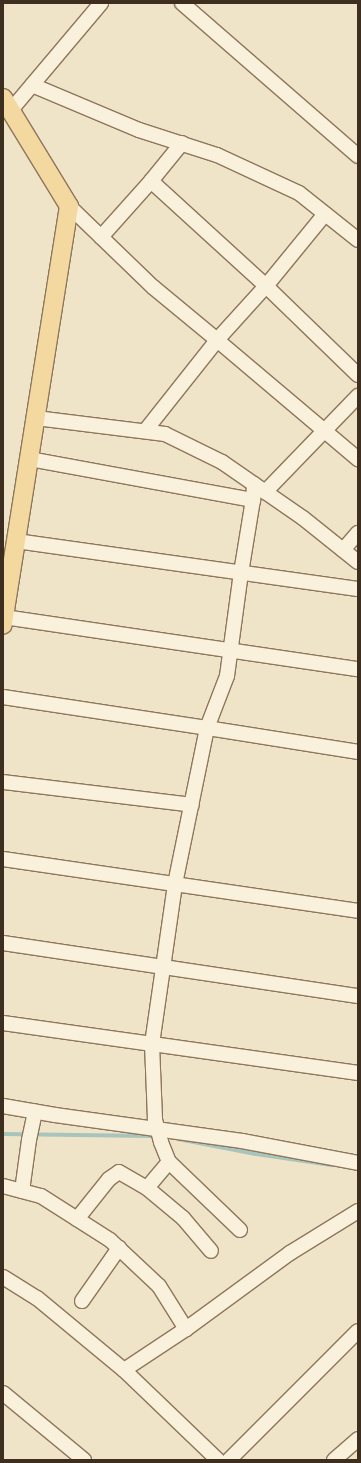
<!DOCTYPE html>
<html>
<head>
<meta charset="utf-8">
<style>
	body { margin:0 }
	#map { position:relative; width:361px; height:1463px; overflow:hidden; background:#f0e4c8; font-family:Georgia,serif }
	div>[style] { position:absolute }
	.stream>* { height:4px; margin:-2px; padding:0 2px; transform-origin:2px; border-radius:2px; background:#a9c4bc }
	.roads { filter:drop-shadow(1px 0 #8d765c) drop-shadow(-1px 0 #8d765c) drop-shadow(0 1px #8d765c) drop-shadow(0 -1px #8d765c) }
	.minor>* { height:14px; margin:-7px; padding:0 7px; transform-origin:7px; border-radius:7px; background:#faf1dc }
	.major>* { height:18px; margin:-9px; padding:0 9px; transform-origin:9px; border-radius:9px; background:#f3d9a0 }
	span { translate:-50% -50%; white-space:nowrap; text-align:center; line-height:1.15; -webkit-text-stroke:4px #f7eed8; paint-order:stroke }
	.frame { position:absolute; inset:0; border:4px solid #3d2e20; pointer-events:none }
</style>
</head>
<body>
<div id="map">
	<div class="stream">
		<div style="left:3px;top:1134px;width:149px;rotate:0.8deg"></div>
		<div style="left:178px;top:1139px;width:79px;rotate:10.9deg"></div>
		<div style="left:256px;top:1154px;width:76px;rotate:8.3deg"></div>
	</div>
	<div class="roads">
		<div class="minor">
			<div style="left:182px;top:3px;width:233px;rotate:41deg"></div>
			<div style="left:32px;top:85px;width:116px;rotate:22.8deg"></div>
			<div style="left:139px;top:130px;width:82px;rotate:17.8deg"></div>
			<div style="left:217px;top:155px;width:90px;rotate:24.9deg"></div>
			<div style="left:299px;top:193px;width:75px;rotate:38.5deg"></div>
			<div style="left:11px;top:110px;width:140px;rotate:-49.9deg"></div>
			<div style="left:182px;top:143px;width:49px;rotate:129.2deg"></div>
			<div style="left:151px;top:181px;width:156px;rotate:42.4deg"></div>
			<div style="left:266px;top:286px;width:128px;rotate:44.1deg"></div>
			<div style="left:69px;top:206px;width:117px;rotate:44deg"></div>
			<div style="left:153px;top:287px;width:83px;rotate:39.6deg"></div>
			<div style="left:217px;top:340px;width:73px;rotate:-47.8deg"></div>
			<div style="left:266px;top:286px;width:93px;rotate:-50.7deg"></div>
			<div style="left:101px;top:237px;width:75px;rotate:-48.2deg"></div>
			<div style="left:36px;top:418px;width:130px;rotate:7.1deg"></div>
			<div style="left:165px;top:434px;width:64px;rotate:26.2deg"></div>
			<div style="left:222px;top:462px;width:98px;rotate:34.7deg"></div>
			<div style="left:303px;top:518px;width:70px;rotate:38.7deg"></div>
			<div style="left:145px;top:431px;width:116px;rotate:-51.6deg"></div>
			<div style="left:217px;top:340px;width:185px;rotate:40.2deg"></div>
			<div style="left:29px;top:459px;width:228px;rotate:10.4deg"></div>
			<div style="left:265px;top:492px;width:134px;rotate:-45.9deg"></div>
			<div style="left:16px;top:541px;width:345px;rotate:8deg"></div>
			<div style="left:343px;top:550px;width:23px;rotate:-49deg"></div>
			<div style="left:4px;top:617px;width:358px;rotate:8.4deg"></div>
			<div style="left:3px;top:697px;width:206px;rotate:8.6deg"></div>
			<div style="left:207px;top:728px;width:56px;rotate:-69deg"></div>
			<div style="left:227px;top:676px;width:104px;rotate:-82.3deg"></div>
			<div style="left:241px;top:573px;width:74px;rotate:-80.7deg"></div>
			<div style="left:253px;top:500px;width:16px;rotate:-86deg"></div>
			<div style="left:3px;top:782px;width:190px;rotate:6.9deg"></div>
			<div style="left:3px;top:859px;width:359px;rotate:8.3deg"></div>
			<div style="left:3px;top:943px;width:359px;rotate:8.5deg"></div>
			<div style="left:3px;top:1023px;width:359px;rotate:8deg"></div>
			<div style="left:3px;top:1106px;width:53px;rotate:9.8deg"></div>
			<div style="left:55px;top:1115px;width:189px;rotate:7.9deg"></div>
			<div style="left:242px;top:1141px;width:118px;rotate:10.7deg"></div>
			<div style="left:3px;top:1186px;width:39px;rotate:15deg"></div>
			<div style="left:41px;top:1196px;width:82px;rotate:32.5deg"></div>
			<div style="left:110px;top:1240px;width:67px;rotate:43.2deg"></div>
			<div style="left:159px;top:1286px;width:51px;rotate:57.9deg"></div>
			<div style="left:186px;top:1329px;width:129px;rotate:-36.2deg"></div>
			<div style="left:290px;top:1253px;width:80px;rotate:-31.7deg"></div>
			<div style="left:147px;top:1188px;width:34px;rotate:-50deg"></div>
			<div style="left:22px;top:1191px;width:51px;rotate:-82.2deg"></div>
			<div style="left:29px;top:1140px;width:29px;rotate:-78deg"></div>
			<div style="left:77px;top:1219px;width:51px;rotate:-51.3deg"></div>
			<div style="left:109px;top:1179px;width:12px;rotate:-35deg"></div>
			<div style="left:119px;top:1172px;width:32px;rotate:30deg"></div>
			<div style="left:147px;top:1188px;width:47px;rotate:39.8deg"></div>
			<div style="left:183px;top:1218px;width:43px;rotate:49.7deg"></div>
			<div style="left:240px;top:1230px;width:98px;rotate:-136.2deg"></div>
			<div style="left:169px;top:1162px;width:22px;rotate:-112deg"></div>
			<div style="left:161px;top:1142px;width:24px;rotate:-105deg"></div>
			<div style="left:155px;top:1119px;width:75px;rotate:-92.3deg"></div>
			<div style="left:152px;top:1044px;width:162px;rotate:-81.8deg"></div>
			<div style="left:175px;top:884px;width:159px;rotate:-78.4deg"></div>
			<div style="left:207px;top:728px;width:153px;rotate:9deg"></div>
			<div style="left:3px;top:1277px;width:40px;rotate:32deg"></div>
			<div style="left:37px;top:1298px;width:113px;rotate:39.6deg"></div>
			<div style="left:124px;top:1370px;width:130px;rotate:43.8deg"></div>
			<div style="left:82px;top:1301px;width:65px;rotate:-55.1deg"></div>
			<div style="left:124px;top:1370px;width:74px;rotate:-33.5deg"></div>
			<div style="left:3px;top:1393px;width:105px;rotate:39.6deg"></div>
			<div style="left:229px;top:1460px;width:182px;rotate:-45deg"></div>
			<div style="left:334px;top:1460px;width:32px;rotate:-41deg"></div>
		</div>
		<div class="major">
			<div style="left:3px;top:98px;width:127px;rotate:58.6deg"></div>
			<div style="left:69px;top:206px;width:424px;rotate:99deg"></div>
		</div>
	</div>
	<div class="frame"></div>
</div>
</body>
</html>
